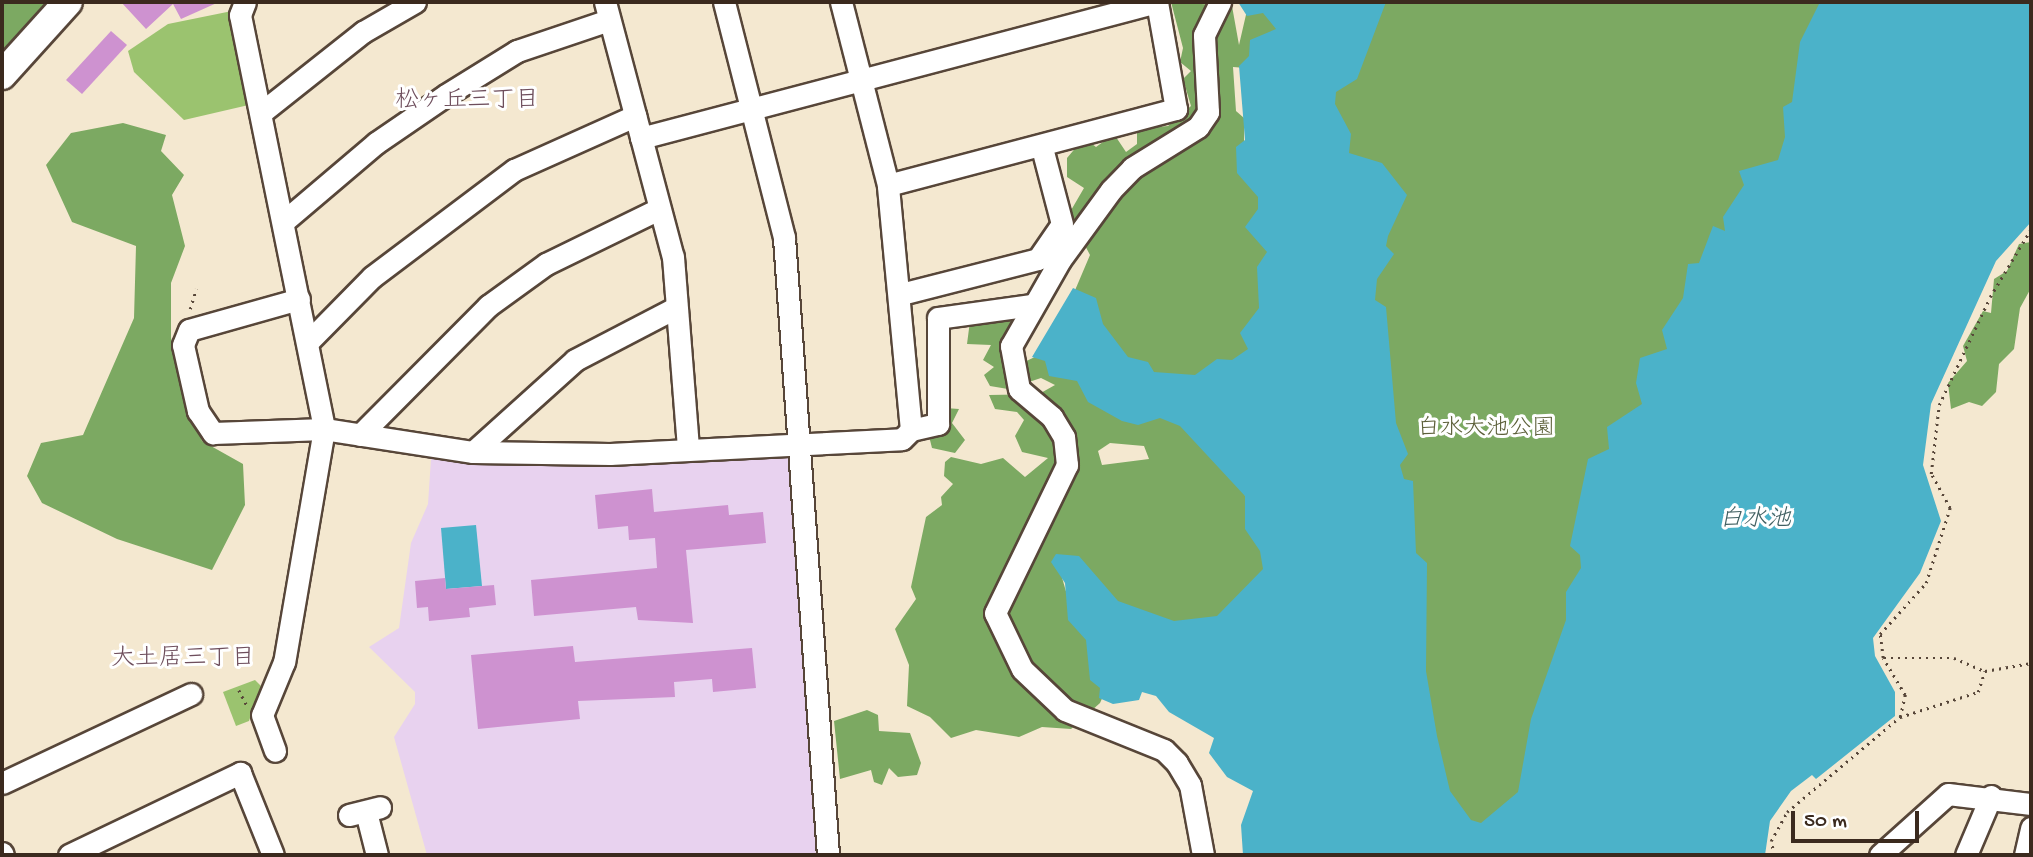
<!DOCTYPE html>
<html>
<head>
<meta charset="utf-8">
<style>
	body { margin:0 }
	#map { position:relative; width:2033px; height:857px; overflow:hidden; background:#f4e8d0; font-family:"Gochi Hand","Klee One",sans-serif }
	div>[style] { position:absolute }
	.built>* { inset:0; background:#e8d2ef }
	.green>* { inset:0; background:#9bc36f }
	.forest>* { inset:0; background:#7ca962 }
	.water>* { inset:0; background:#4bb2c9 }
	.building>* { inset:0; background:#ce92d0 }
	.path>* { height:2.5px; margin-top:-1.25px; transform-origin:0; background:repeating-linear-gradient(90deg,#574639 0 2px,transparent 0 7px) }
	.roads { filter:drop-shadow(2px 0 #574639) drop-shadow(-2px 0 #574639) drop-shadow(0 2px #574639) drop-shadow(0 -2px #574639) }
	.minor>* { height:21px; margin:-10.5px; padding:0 10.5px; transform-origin:10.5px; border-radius:10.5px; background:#fff }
	.major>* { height:28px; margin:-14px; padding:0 14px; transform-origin:14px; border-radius:14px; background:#fff }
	span { translate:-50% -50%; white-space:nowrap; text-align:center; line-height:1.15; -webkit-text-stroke:6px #fff; paint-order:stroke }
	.park-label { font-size:23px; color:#5d603a }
	.neighbourhood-label { font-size:24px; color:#6e4e5c }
	.water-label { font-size:24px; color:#416062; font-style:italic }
	.frame { position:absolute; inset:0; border:4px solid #3b2a1e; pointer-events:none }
	.scale { position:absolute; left:1791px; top:811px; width:128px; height:32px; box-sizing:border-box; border:4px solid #3b2a1e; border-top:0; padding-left:9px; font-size:21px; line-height:24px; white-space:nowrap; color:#3b2a1e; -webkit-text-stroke:5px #fff; paint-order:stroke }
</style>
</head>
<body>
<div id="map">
	<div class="built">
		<div style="clip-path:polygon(780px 447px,789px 460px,816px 855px,427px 855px,394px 737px,415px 704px,415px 692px,369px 647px,399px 628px,411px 543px,428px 504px,431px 459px,614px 464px)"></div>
	</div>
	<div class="green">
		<div style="clip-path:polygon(232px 11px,253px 104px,184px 120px,134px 72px,128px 51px,168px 24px)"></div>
		<div style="clip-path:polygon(255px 680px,261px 686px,249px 721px,236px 726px,223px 692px)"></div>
	</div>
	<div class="forest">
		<div style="clip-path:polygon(2px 2px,48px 2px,2px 58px)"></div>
		<div style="clip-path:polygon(1171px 2px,1232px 6px,1239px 45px,1248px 6px,1277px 14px,1281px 32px,1246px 68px,1233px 67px,1236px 111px,1244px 118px,1244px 172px,1261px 189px,1270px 248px,1256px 345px,1241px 364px,1198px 381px,1152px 376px,1121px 359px,1073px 295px,1090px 255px,1072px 221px,1070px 212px,1084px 188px,1067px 177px,1067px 158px,1078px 145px,1088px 141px,1096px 147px,1114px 134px,1126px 152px,1137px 144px,1137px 129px,1168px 126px,1191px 106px,1183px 79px,1191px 71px,1180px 62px,1183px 48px)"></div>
		<div style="clip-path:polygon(1376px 2px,1826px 2px,1785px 182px,1590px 569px,1534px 777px,1503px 826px,1467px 831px,1443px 794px,1341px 157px,1323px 106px)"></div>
		<div style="clip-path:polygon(123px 123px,166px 135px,161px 151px,184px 175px,172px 195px,185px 246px,171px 283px,171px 338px,202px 441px,243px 464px,245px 505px,212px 570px,117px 539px,42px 503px,27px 476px,41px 443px,83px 435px,134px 318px,136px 246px,72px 222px,46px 165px,71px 133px)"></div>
		<div style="clip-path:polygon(2031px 232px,2031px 288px,2020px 308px,2014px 349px,1999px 364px,1996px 392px,1982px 406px,1969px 402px,1951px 409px,1948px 383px,1967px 361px,1963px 346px,1983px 311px,1991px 313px,1994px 279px,2007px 271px,2019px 244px,2031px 242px)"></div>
		<div style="clip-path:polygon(evenodd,1017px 311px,1018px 365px,1039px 355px,1154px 414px,1188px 423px,1237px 475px,1268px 555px,1265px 579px,1227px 619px,1173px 626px,1112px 603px,1057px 560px,1073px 616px,1092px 638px,1105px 692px,1100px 703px,1071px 729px,1042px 727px,1019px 737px,976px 730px,951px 738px,930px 717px,907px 706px,909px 665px,895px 629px,916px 599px,911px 587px,926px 517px,942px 505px,941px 497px,953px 484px,944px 476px,945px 462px,951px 457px,981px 464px,1003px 458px,1025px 477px,1048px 458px,1022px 452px,1015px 436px,1024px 420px,1017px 412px,995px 409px,989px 395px,1039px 394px,1055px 385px,1041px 378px,1008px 389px,990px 386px,984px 375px,994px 367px,983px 360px,991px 345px,967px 344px,970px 321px,1017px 311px,1110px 443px,1144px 446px,1149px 459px,1102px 465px,1098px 451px,1110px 443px)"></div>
		<div style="clip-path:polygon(945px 408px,959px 409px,952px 423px,965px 440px,955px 453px,932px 448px,929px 436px)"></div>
		<div style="clip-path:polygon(867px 710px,878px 715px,879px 731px,910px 733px,921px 763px,917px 775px,898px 777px,889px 768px,882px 785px,874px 782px,871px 770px,840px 779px,834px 721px)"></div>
	</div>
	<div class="water">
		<div style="clip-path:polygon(1238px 2px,1386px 2px,1357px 79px,1336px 92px,1335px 104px,1351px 134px,1349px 153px,1382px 163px,1407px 195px,1388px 236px,1386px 246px,1394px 254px,1377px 279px,1375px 300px,1386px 307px,1396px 423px,1408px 454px,1400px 465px,1404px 479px,1413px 481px,1416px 553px,1427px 563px,1426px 671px,1437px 736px,1450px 791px,1471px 820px,1481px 823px,1518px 792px,1531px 719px,1566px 620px,1566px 592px,1581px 568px,1580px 555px,1570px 546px,1588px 459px,1609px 449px,1607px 427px,1642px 404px,1636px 383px,1640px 358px,1667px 349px,1662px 330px,1683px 298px,1688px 264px,1699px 263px,1713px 226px,1725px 231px,1723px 217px,1744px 185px,1739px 171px,1778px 160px,1785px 137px,1783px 107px,1792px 102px,1800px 42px,1820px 2px,2031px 2px,2031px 222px,1996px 261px,1931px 404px,1923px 465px,1941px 521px,1920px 573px,1873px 638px,1875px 656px,1895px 692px,1895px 716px,1816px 779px,1812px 775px,1791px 791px,1770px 821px,1765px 855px,1243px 855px,1241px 825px,1253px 791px,1227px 777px,1209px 753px,1214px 738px,1169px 712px,1156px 696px,1142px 692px,1139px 700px,1113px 704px,1099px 698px,1100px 688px,1090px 680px,1086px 640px,1068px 620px,1065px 583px,1051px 562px,1056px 554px,1079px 556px,1118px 601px,1174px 621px,1217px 616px,1263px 569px,1260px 551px,1245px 529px,1245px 496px,1180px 426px,1160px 418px,1138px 425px,1122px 421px,1088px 402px,1077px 381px,1049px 376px,1045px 361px,1032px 357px,1073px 288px,1096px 298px,1103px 324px,1128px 357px,1148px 362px,1154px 372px,1195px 375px,1217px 359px,1232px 360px,1248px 349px,1240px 333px,1259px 308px,1257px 267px,1267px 252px,1245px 227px,1258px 209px,1258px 197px,1237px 173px,1236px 147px,1245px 140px,1239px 66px,1249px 56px,1250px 40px,1276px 29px,1263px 13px,1247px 16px)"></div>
		<div style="clip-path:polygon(476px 525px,482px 586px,446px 589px,441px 528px)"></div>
	</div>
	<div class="building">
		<div style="clip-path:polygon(121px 2px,219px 2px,181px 19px,173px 4px,146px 29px)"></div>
		<div style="clip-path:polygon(111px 31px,127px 45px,82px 94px,66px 80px)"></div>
		<div style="clip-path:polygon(652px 489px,654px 512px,728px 505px,729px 515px,763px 512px,766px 543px,686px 550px,693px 623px,638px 620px,636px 607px,534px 616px,531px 580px,657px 568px,655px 538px,629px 540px,628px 526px,598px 529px,595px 495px)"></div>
		<div style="clip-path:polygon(445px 578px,446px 589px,494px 585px,496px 605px,469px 608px,470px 617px,429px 621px,428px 607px,417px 608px,415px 581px)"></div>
		<div style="clip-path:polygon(573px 646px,575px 662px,752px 648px,756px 688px,713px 692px,712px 679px,674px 682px,675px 697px,578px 701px,580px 719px,478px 729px,471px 655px)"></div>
	</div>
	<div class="path">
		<div style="left:190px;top:309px;width:21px;rotate:-73deg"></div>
		<div style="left:1884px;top:658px;width:70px"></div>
		<div style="left:1954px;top:658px;width:34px;rotate:23deg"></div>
		<div style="left:1985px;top:671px;width:47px;rotate:-9.9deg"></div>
		<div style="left:239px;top:690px;width:18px;rotate:63deg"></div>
		<div style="left:1900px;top:717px;width:82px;rotate:-17.8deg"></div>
		<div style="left:1978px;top:692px;width:22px;rotate:-72deg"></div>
		<div style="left:1774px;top:855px;width:14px;rotate:-102deg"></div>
		<div style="left:1771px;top:841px;width:33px;rotate:-61deg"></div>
		<div style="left:1787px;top:812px;width:148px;rotate:-40.1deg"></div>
		<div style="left:1900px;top:717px;width:23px;rotate:-77deg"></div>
		<div style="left:1905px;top:695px;width:43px;rotate:-120.7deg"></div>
		<div style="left:1883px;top:658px;width:24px;rotate:-97deg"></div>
		<div style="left:1880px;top:634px;width:69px;rotate:-48deg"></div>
		<div style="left:1926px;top:583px;width:79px;rotate:-72.3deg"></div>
		<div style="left:1950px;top:508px;width:39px;rotate:-119deg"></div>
		<div style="left:1931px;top:474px;width:69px;rotate:-83.4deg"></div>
		<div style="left:1939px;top:405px;width:119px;rotate:-64.7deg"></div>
		<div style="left:1990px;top:297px;width:79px;rotate:-58.9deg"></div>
	</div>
	<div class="roads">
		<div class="minor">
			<div style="left:245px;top:2px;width:14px;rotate:111deg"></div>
			<div style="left:240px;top:15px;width:422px;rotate:78.5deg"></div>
			<div style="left:324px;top:429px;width:236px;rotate:99.7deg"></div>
			<div style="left:284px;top:662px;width:57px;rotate:112.5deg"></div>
			<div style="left:262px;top:715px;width:38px;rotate:70deg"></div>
			<div style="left:605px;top:2px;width:264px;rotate:75.1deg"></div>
			<div style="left:673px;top:257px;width:191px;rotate:85.5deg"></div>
			<div style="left:724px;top:2px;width:244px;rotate:75.7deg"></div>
			<div style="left:784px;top:238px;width:619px;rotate:85.92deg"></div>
			<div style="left:262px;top:112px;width:129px;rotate:-38.4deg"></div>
			<div style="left:363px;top:32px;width:60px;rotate:-30deg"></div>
			<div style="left:641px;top:138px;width:534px;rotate:-14.77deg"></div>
			<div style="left:888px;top:185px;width:298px;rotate:-14.8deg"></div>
			<div style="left:1176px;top:109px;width:109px;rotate:-100.1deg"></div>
			<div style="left:283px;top:222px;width:122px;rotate:-40.3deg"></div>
			<div style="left:376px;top:143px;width:85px;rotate:-34.4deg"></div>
			<div style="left:446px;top:95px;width:84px;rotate:-31.8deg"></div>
			<div style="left:517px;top:51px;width:97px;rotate:-18.6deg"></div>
			<div style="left:901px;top:294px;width:141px;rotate:-14.3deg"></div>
			<div style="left:1038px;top:259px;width:42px;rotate:-55.6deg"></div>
			<div style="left:1062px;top:224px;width:79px;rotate:-104.7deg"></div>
			<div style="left:299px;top:299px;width:114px;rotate:164.3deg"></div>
			<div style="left:189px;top:330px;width:16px;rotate:112deg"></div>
			<div style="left:183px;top:345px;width:68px;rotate:77.2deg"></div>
			<div style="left:198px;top:411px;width:27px;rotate:56deg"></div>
			<div style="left:213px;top:433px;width:111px;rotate:-2.1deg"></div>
			<div style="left:324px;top:429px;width:151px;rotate:8.8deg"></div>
			<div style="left:473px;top:452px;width:137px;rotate:0.8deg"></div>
			<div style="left:610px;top:454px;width:292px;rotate:-2.9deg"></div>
			<div style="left:902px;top:439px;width:13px;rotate:-45deg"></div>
			<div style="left:911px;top:430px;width:246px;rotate:-95.4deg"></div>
			<div style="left:888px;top:185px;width:189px;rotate:-104.4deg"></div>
			<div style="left:308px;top:342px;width:91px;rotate:-45.4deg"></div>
			<div style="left:372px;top:277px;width:178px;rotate:-37deg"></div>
			<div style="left:514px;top:170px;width:133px;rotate:-24.1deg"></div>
			<div style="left:911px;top:430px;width:28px;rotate:-13deg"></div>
			<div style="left:938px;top:424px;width:106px;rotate:-90deg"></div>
			<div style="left:938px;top:318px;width:95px;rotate:-7.9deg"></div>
			<div style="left:360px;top:435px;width:182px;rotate:-45.2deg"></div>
			<div style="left:488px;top:306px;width:72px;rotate:-35.9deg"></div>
			<div style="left:546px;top:264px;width:126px;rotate:-26deg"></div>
			<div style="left:473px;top:452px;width:137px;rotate:-42deg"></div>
			<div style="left:575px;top:360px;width:113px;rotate:-27.5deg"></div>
			<div style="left:2px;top:783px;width:209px;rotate:-25.2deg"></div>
			<div style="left:366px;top:812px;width:44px;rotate:75.7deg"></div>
			<div style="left:349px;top:815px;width:32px;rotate:-14deg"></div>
			<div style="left:2px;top:853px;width:2px;rotate:63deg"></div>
			<div style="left:69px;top:855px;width:190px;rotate:-25.6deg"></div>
			<div style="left:240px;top:773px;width:88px;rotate:68.1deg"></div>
			<div style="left:1203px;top:855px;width:71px;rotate:-100.5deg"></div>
			<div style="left:1190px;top:785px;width:26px;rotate:-121deg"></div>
			<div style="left:1177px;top:763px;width:18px;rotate:-135deg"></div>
			<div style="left:1164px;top:750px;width:107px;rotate:-158deg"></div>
			<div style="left:1065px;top:710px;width:59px;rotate:-136.4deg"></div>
			<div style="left:1022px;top:669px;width:62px;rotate:-115.7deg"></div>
			<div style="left:995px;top:613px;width:165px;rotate:-64.1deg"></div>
			<div style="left:1067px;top:465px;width:28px;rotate:-96deg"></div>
			<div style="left:1064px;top:437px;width:23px;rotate:-121deg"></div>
			<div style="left:1052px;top:417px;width:43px;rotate:-139.7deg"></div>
			<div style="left:1019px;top:389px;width:44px;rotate:-100.5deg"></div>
			<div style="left:1011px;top:346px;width:99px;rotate:-60.3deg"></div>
			<div style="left:1060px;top:260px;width:87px;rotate:-53.9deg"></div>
			<div style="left:1111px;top:190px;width:30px;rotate:-46deg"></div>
			<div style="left:1132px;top:168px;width:78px;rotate:-31.8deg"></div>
			<div style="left:1198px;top:127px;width:18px;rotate:-56deg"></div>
			<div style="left:1208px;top:112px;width:77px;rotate:-93deg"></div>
			<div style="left:1204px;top:35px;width:37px;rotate:-64deg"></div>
			<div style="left:1880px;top:855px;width:91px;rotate:-41.9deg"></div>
			<div style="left:1948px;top:794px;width:84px;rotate:6.9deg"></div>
			<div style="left:1966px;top:855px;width:64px;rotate:-67deg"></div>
			<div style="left:2025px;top:855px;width:28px;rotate:-77deg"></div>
		</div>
		<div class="major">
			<div style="left:2px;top:75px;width:98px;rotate:-47.9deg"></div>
		</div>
	</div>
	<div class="park-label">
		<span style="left:1486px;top:430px">白水大池公園</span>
	</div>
	<div class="neighbourhood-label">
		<span style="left:467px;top:102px">松ヶ丘三丁目</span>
		<span style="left:183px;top:660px">大土居三丁目</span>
	</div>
	<div class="water-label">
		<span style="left:1755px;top:521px">白水池</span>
	</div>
	<div class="frame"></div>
	<div class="scale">50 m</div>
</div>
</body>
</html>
